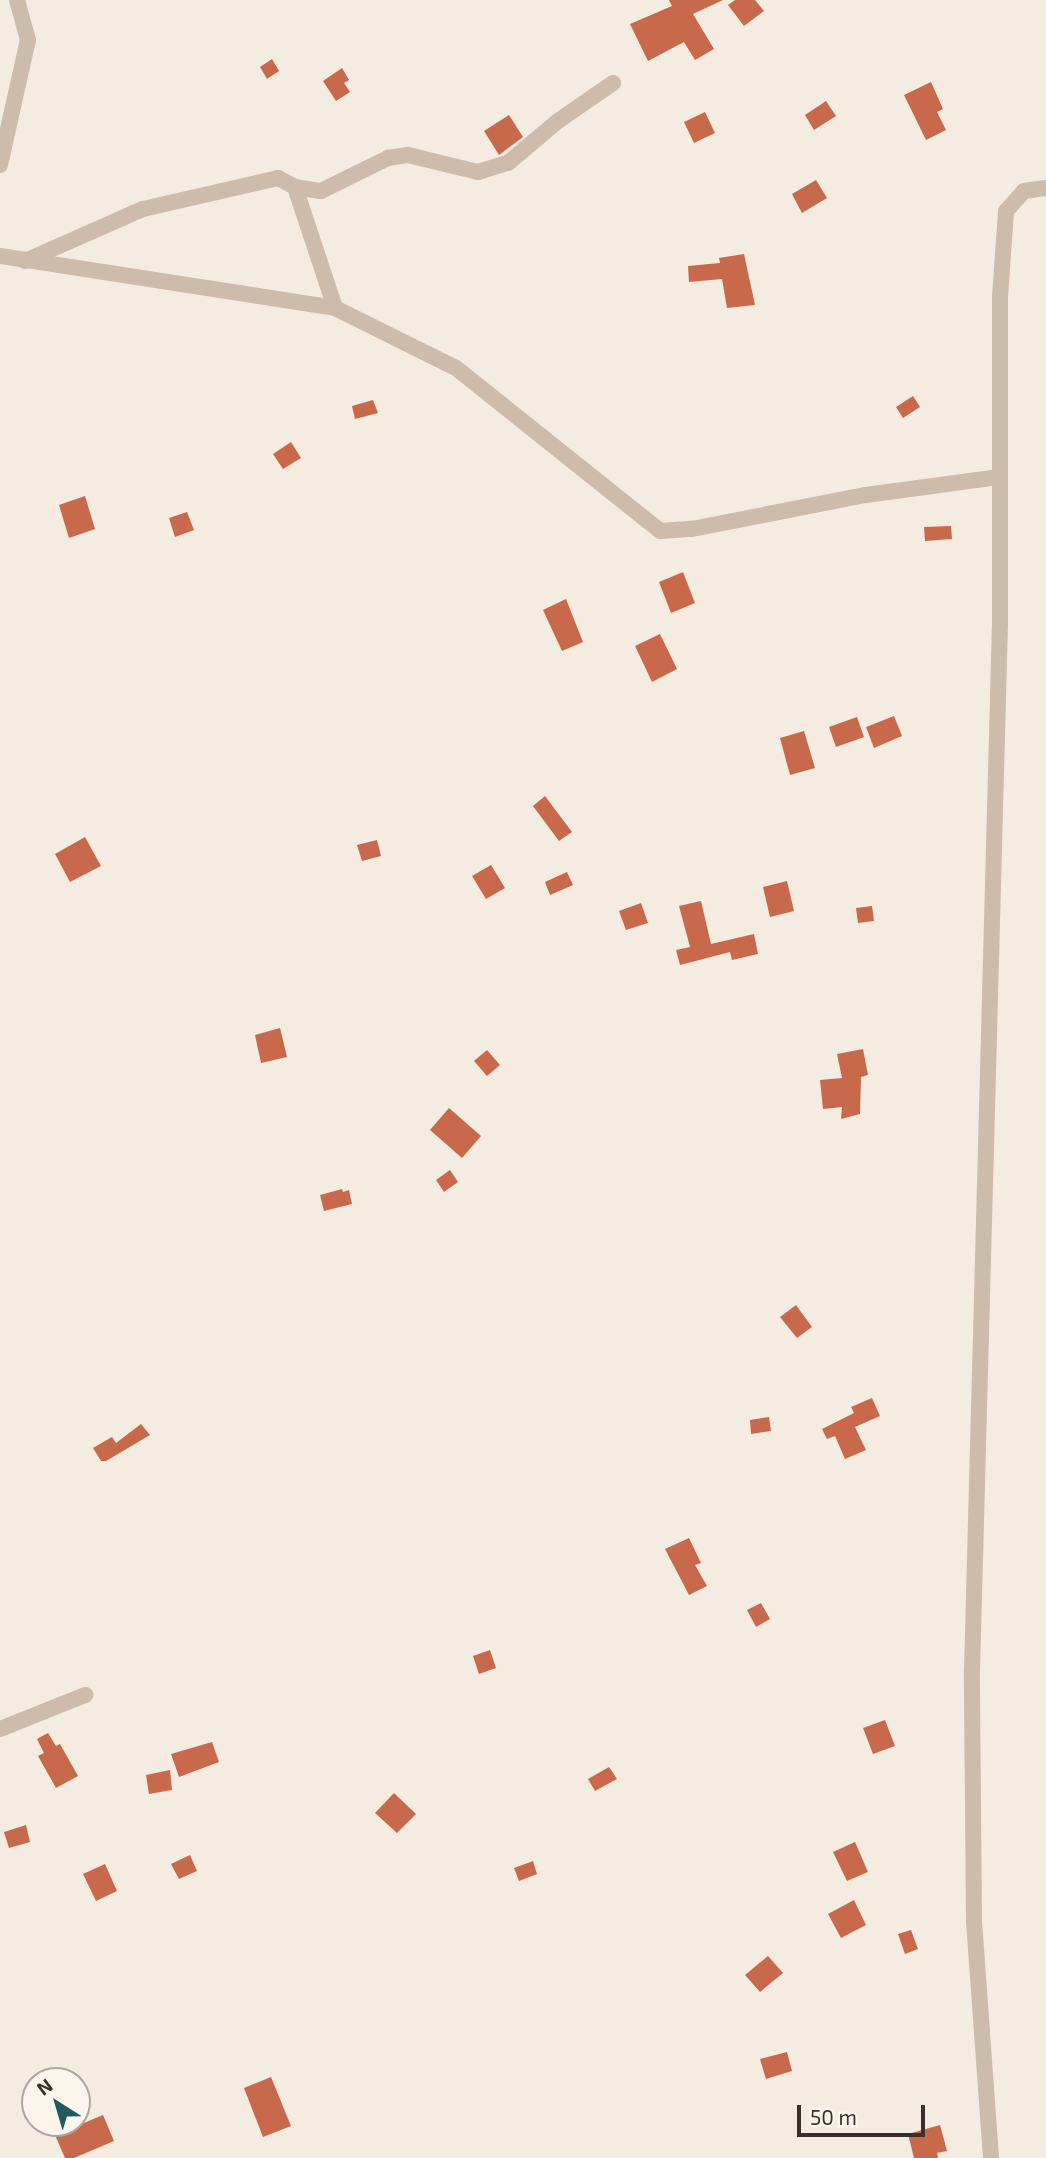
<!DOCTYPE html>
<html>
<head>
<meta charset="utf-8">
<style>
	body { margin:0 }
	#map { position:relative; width:1046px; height:2158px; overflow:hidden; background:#f4ebe1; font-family:"Exo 2",sans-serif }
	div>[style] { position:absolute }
	.building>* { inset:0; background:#c8694b }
	.minor>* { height:16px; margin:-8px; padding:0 8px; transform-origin:8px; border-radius:8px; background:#cdbbac }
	span { translate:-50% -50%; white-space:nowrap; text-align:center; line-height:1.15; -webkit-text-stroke:5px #fbf5ee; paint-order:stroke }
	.north { position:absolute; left:21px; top:2067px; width:70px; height:70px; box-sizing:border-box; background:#fbf5ee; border:2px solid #aea6a0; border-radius:50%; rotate:323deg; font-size:19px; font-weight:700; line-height:28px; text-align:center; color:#3b302b }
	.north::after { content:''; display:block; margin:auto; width:24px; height:32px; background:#1f5a5e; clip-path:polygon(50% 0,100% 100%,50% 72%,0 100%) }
	.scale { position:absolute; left:797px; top:2105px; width:128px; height:32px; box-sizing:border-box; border:4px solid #3b302b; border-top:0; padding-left:9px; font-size:21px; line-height:24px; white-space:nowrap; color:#3b302b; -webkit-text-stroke:5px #fbf5ee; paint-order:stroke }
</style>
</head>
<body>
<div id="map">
	<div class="building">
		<div style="clip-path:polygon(669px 0,723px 0,693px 14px,714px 49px,695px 60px,684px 42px,648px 61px,630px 24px,672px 6px)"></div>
		<div style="clip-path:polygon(735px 0,755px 0,764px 11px,744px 26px,728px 5px)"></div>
		<div style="clip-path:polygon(272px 59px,279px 71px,267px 79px,260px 67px)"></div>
		<div style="clip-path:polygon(342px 68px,349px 80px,344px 83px,350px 92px,336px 101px,323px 81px)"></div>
		<div style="clip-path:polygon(931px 82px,943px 109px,937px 112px,946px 130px,926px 140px,904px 95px)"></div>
		<div style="clip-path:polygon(826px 101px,836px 116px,814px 130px,805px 115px)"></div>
		<div style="clip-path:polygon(705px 112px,715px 133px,694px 143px,684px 122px)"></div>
		<div style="clip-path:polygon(509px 115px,523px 137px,499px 155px,484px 131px)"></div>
		<div style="clip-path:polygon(816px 180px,827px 198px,802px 213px,792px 194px)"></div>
		<div style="clip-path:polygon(744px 254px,755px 305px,727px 308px,722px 279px,689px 282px,688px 266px,720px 263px,719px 258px)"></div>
		<div style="clip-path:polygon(913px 396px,920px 407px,903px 418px,896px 407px)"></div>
		<div style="clip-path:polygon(373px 400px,378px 413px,355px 419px,352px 406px)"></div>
		<div style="clip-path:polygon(291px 442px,301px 458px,283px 469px,273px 454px)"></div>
		<div style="clip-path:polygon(85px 496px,95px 529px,69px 538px,59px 505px)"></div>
		<div style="clip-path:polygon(187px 512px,194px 530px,175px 537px,169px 518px)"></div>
		<div style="clip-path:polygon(951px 526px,952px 539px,925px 541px,924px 527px)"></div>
		<div style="clip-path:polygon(683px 572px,695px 603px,671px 613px,659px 582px)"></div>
		<div style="clip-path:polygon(566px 599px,583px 642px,562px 651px,543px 610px)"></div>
		<div style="clip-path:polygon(660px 634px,677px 669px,652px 682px,635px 646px)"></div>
		<div style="clip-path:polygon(894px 716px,902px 736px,874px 748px,866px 727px)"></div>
		<div style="clip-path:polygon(857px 717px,864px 737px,836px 747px,829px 727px)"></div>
		<div style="clip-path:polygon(804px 731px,815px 768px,790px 775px,780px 738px)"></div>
		<div style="clip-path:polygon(545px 796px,572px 832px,559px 841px,533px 806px)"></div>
		<div style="clip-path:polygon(85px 837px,101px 866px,70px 882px,55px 854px)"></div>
		<div style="clip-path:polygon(377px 840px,381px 856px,362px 861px,357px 845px)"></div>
		<div style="clip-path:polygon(491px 865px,505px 888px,486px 899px,472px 876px)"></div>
		<div style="clip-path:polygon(567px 872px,573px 885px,550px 895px,545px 882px)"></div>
		<div style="clip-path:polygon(787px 881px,794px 911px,770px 917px,763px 887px)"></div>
		<div style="clip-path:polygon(701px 901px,711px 944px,754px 934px,758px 954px,732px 960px,730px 952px,680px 965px,676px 950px,690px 947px,679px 906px)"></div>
		<div style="clip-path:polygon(641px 903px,648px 923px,626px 930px,619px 911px)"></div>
		<div style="clip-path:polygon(872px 906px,874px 921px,858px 923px,856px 908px)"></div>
		<div style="clip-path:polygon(280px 1028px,287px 1057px,261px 1063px,255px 1035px)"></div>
		<div style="clip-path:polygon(863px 1049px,868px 1075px,861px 1077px,860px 1114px,841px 1119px,842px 1107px,823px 1109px,820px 1080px,842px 1078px,837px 1054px)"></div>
		<div style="clip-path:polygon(487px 1050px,500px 1065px,487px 1076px,474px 1061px)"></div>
		<div style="clip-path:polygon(449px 1108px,481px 1136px,462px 1158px,430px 1130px)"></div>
		<div style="clip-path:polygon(450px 1170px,458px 1182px,444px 1192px,436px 1180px)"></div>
		<div style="clip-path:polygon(342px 1189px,343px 1192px,349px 1190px,352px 1204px,324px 1211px,320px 1195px)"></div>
		<div style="clip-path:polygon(796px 1305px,812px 1327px,797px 1338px,780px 1317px)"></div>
		<div style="clip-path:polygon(872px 1398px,880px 1416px,855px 1427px,866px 1450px,845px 1459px,835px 1436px,827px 1439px,822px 1429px,854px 1413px,851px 1407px)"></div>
		<div style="clip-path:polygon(769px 1417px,771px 1431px,751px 1434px,750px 1420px)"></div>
		<div style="clip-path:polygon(141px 1424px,150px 1435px,106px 1461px,101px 1461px,93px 1448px,112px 1437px,116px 1443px)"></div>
		<div style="clip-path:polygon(689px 1538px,701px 1563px,695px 1565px,707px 1586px,689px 1595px,665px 1549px)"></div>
		<div style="clip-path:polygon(761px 1603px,770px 1619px,756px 1627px,747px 1610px)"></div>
		<div style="clip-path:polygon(490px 1650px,496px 1668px,479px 1674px,473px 1656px)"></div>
		<div style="clip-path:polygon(885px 1720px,895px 1746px,873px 1754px,863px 1728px)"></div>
		<div style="clip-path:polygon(48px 1733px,56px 1746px,60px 1744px,78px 1776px,56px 1788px,38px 1756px,44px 1753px,37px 1739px)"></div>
		<div style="clip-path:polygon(212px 1742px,219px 1762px,179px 1777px,171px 1754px)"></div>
		<div style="clip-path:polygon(609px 1767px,617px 1779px,595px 1791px,588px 1779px)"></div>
		<div style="clip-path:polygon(170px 1770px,172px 1790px,149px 1794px,146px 1775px)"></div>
		<div style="clip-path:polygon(394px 1793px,416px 1814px,397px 1833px,375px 1813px)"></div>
		<div style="clip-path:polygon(26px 1825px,30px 1842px,9px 1848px,4px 1832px)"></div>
		<div style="clip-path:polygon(855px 1842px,868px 1872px,847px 1881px,833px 1852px)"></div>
		<div style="clip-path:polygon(190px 1855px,197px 1871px,179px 1879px,171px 1864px)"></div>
		<div style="clip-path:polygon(533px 1861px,537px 1874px,519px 1881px,514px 1868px)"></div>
		<div style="clip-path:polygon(105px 1864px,117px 1891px,96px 1901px,83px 1874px)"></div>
		<div style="clip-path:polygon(854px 1900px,866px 1925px,841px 1938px,828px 1914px)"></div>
		<div style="clip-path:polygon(911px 1930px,918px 1949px,905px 1954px,898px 1934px)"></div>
		<div style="clip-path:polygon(768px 1956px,783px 1973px,760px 1992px,745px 1975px)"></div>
		<div style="clip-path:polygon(787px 2052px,792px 2071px,766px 2079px,760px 2059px)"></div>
		<div style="clip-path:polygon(271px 2077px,291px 2126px,263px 2137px,244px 2088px)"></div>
		<div style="clip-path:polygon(103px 2115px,114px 2141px,74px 2158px,65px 2158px,55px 2135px)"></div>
		<div style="clip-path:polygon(940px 2125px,947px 2151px,937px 2153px,938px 2158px,914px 2158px,908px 2134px)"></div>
	</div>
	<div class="minor">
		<div style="left:0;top:165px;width:128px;rotate:-77.4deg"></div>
		<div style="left:28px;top:40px;width:41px;rotate:-105.4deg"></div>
		<div style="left:295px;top:187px;width:127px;rotate:71.7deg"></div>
		<div style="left:0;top:256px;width:339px;rotate:8.8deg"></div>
		<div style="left:335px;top:308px;width:135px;rotate:26.4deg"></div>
		<div style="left:456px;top:368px;width:261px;rotate:38.6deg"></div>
		<div style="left:660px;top:531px;width:32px;rotate:-4deg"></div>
		<div style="left:692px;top:529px;width:177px;rotate:-11.1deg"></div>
		<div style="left:866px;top:495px;width:135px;rotate:-7.7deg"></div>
		<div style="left:25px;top:261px;width:129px;rotate:-23.8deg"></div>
		<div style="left:143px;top:209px;width:139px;rotate:-12.9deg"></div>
		<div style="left:278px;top:178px;width:19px;rotate:28deg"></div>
		<div style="left:295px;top:187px;width:26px;rotate:9deg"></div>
		<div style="left:321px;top:191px;width:75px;rotate:-26.2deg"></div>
		<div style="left:388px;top:158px;width:20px;rotate:-9deg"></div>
		<div style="left:408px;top:155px;width:72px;rotate:13.7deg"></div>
		<div style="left:478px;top:172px;width:31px;rotate:-17deg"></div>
		<div style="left:508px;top:163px;width:65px;rotate:-40deg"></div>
		<div style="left:558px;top:121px;width:67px;rotate:-34.6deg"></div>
		<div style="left:0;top:1729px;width:92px;rotate:-21.8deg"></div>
		<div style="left:991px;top:2158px;width:237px;rotate:-94.1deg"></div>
		<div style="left:974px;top:1922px;width:251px;rotate:-90.5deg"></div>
		<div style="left:972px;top:1671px;width:1045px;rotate:-88.47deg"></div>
		<div style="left:1000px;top:626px;width:329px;rotate:-90deg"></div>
		<div style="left:1000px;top:297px;width:86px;rotate:-86deg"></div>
		<div style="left:1006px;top:211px;width:27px;rotate:-48deg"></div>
		<div style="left:1024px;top:191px;width:22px;rotate:-8deg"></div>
	</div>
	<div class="north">N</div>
	<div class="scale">50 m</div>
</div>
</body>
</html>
